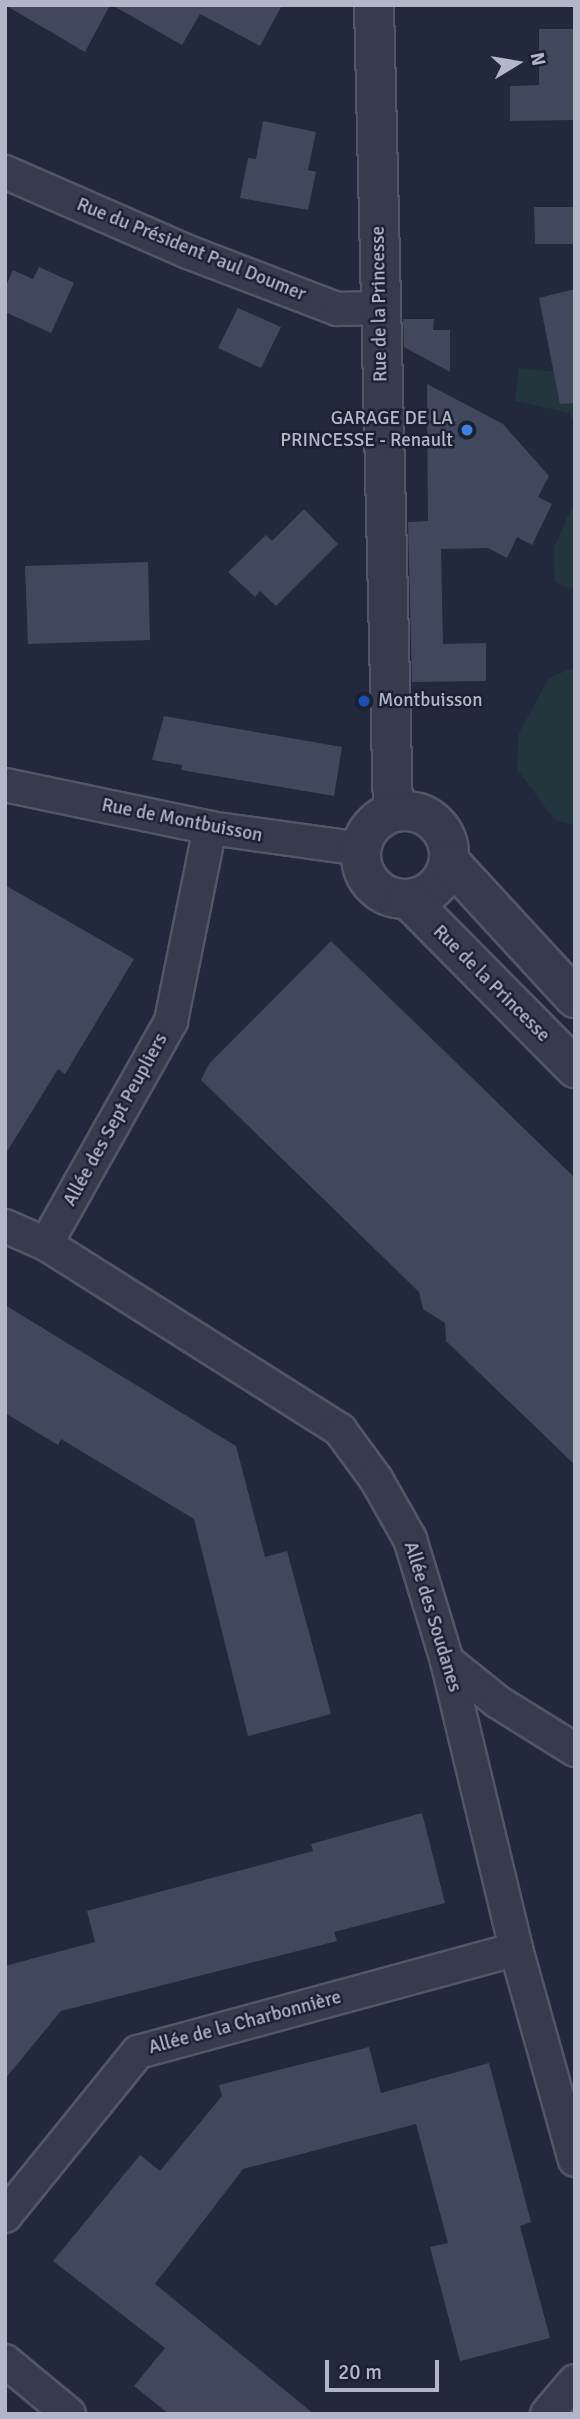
<!DOCTYPE html>
<html>
<head>
<meta charset="utf-8">
<style>
	body { margin:0 }
	#map { position:relative; width:580px; height:2419px; overflow:hidden; background:#22293c; font-family:Signika,sans-serif }
	div>[style] { position:absolute }
	.green>* { inset:0; background:#24363d }
	.building>* { inset:0; background:#41485e }
	.roads { filter:drop-shadow(2px 0 #515767) drop-shadow(-2px 0 #515767) drop-shadow(0 2px #515767) drop-shadow(0 -2px #515767) }
	.minor>* { height:32px; margin:-16px; padding:0 16px; transform-origin:16px; border-radius:16px; background:#363c4c }
	.tertiary>* { height:38px; margin:-19px; padding:0 19px; transform-origin:19px; border-radius:19px; background:#363c4c }
	.tertiary>.ring { margin:-19px; padding:0; box-sizing:content-box; background:none; border:38px solid #363c4c; border-radius:50% }
	.dots>* { width:19px; height:19px; translate:-50% -50%; box-sizing:border-box; border:4px solid #1b2131; border-radius:50% }
	span { translate:-50% -50%; white-space:nowrap; text-align:center; line-height:1.15; -webkit-text-stroke:5px #1b2131; paint-order:stroke }
	.street-label { font-size:19px; color:#b1b7c7 }
	.poi-label { font-size:19px; color:#b1b7c7 }
	.right { translate:-100% -50%; text-align:right }
	.left { translate:0 -50%; text-align:left }
	.frame { position:absolute; inset:0; border:7px solid #b1b7c7; pointer-events:none }
	.north { position:absolute; left:482px; top:28px; width:70px; height:70px; -webkit-text-stroke:5px #1b2131; paint-order:stroke; rotate:79deg; font-size:19px; font-weight:700; line-height:28px; text-align:center; color:#b1b7c7 }
	.north::after { content:''; display:block; margin:auto; width:24px; height:32px; background:#b1b7c7; clip-path:polygon(50% 0,100% 100%,50% 72%,0 100%) }
	.scale { position:absolute; left:325px; top:2360px; width:114px; height:32px; box-sizing:border-box; border:4px solid #b1b7c7; border-top:0; padding-left:9px; font-size:21px; line-height:24px; white-space:nowrap; color:#b1b7c7; -webkit-text-stroke:5px #1b2131; paint-order:stroke }
</style>
</head>
<body>
<div id="map">
	<div class="green">
		<div style="clip-path:polygon(519px 368px,575px 374px,575px 427px,570px 413px,515px 401px)"></div>
		<div style="clip-path:polygon(575px 500px,575px 590px,555px 582px,554px 548px)"></div>
		<div style="clip-path:polygon(575px 667px,575px 826px,554px 819px,517px 769px,519px 733px,549px 678px)"></div>
	</div>
	<div class="building">
		<div style="clip-path:polygon(5px 5px,110px 5px,85px 52px)"></div>
		<div style="clip-path:polygon(112px 5px,282px 5px,260px 46px,200px 14px,182px 45px)"></div>
		<div style="clip-path:polygon(539px 29px,573px 29px,575px 120px,510px 121px,510px 86px,539px 85px)"></div>
		<div style="clip-path:polygon(263px 121px,316px 132px,308px 170px,316px 172px,308px 210px,240px 198px,248px 158px,256px 159px)"></div>
		<div style="clip-path:polygon(534px 207px,575px 207px,575px 244px,535px 244px)"></div>
		<div style="clip-path:polygon(39px 267px,74px 283px,51px 333px,5px 312px,5px 288px,13px 270px,33px 279px)"></div>
		<div style="clip-path:polygon(575px 289px,575px 403px,560px 404px,539px 298px)"></div>
		<div style="clip-path:polygon(238px 308px,281px 327px,261px 368px,218px 348px)"></div>
		<div style="clip-path:polygon(403px 319px,434px 319px,433px 330px,450px 330px,450px 372px,404px 347px)"></div>
		<div style="clip-path:polygon(427px 384px,503px 424px,549px 476px,538px 497px,552px 504px,532px 545px,517px 537px,507px 558px,488px 548px,441px 549px,443px 644px,486px 643px,486px 681px,412px 682px,408px 522px,428px 521px)"></div>
		<div style="clip-path:polygon(304px 509px,338px 544px,276px 606px,260px 591px,255px 597px,228px 572px,266px 535px,272px 541px)"></div>
		<div style="clip-path:polygon(148px 562px,150px 640px,28px 644px,25px 566px)"></div>
		<div style="clip-path:polygon(164px 716px,342px 747px,334px 796px,181px 770px,182px 765px,152px 760px)"></div>
		<div style="clip-path:polygon(5px 885px,134px 959px,65px 1074px,58px 1069px,5px 1155px)"></div>
		<div style="clip-path:polygon(331px 941px,575px 1178px,575px 1465px,446px 1341px,445px 1323px,423px 1309px,419px 1292px,201px 1080px,209px 1064px)"></div>
		<div style="clip-path:polygon(5px 1305px,236px 1446px,265px 1557px,287px 1551px,331px 1714px,248px 1736px,194px 1519px,61px 1439px,58px 1445px,5px 1413px)"></div>
		<div style="clip-path:polygon(422px 1813px,445px 1903px,334px 1932px,337px 1941px,61px 2011px,5px 2079px,5px 1966px,95px 1942px,87px 1911px,313px 1851px,311px 1844px)"></div>
		<div style="clip-path:polygon(369px 2047px,381px 2093px,489px 2063px,531px 2222px,520px 2226px,550px 2338px,460px 2361px,430px 2247px,448px 2243px,416px 2124px,243px 2169px,155px 2284px,314px 2414px,169px 2414px,134px 2386px,165px 2348px,53px 2261px,140px 2155px,160px 2171px,222px 2096px,219px 2085px)"></div>
	</div>
	<div class="roads">
		<div class="minor">
			<div style="left:5px;top:172px;width:200px;rotate:23.6deg"></div>
			<div style="left:188px;top:252px;width:160px;rotate:20.9deg"></div>
			<div style="left:337px;top:309px;width:43px;rotate:-1.3deg"></div>
			<div style="left:5px;top:785px;width:209px;rotate:11.8deg"></div>
			<div style="left:210px;top:828px;width:152px;rotate:7.9deg"></div>
			<div style="left:5px;top:1226px;width:45px;rotate:23.7deg"></div>
			<div style="left:46px;top:1244px;width:348px;rotate:32.3deg"></div>
			<div style="left:340px;top:1430px;width:61px;rotate:53.7deg"></div>
			<div style="left:376px;top:1479px;width:69px;rotate:60.5deg"></div>
			<div style="left:410px;top:1539px;width:127px;rotate:73.1deg"></div>
			<div style="left:447px;top:1661px;width:296px;rotate:76.5deg"></div>
			<div style="left:516px;top:1949px;width:219px;rotate:74.4deg"></div>
			<div style="left:46px;top:1244px;width:256px;rotate:-60.7deg"></div>
			<div style="left:171px;top:1021px;width:197px;rotate:-78.6deg"></div>
			<div style="left:447px;top:1661px;width:65px;rotate:38.8deg"></div>
			<div style="left:498px;top:1702px;width:91px;rotate:31.9deg"></div>
			<div style="left:5px;top:2216px;width:211px;rotate:-51deg"></div>
			<div style="left:138px;top:2052px;width:392px;rotate:-15.2deg"></div>
			<div style="left:5px;top:2361px;width:83px;rotate:39.6deg"></div>
			<div style="left:547px;top:2414px;width:43px;rotate:-49.7deg"></div>
		</div>
		<div class="tertiary">
			<div style="left:374px;top:5px;width:807px;rotate:88.65deg"></div>
			<div class="ring" style="left:361px;top:811px;width:50px;height:50px"></div>
			<div style="left:449px;top:861px;width:186px;rotate:47.4deg"></div>
			<div style="left:408px;top:899px;width:238px;rotate:45.3deg"></div>
		</div>
	</div>
	<div class="dots">
		<div style="left:467px;top:430px;background:#3f7fe0"></div>
		<div style="left:364px;top:701px;background:#1a4fb4"></div>
	</div>
	<div class="street-label">
		<span style="left:191px;top:250px;rotate:22deg">Rue du Président Paul Doumer</span>
		<span style="left:380px;top:304px;rotate:-91deg">Rue de la Princesse</span>
		<span style="left:182px;top:821px;rotate:11deg">Rue de Montbuisson</span>
		<span style="left:491px;top:984px;rotate:45deg">Rue de la Princesse</span>
		<span style="left:116px;top:1120px;rotate:-61deg">Allée des Sept Peupliers</span>
		<span style="left:432px;top:1617px;rotate:73deg">Allée des Soudanes</span>
		<span style="left:245px;top:2023px;rotate:-15deg">Allée de la Charbonnière</span>
	</div>
	<div class="poi-label">
		<span class="right" style="left:453px;top:430px">GARAGE DE LA<br>PRINCESSE - Renault</span>
		<span class="left" style="left:378px;top:701px">Montbuisson</span>
	</div>
	<div class="frame"></div>
	<div class="north">N</div>
	<div class="scale">20 m</div>
</div>
</body>
</html>
